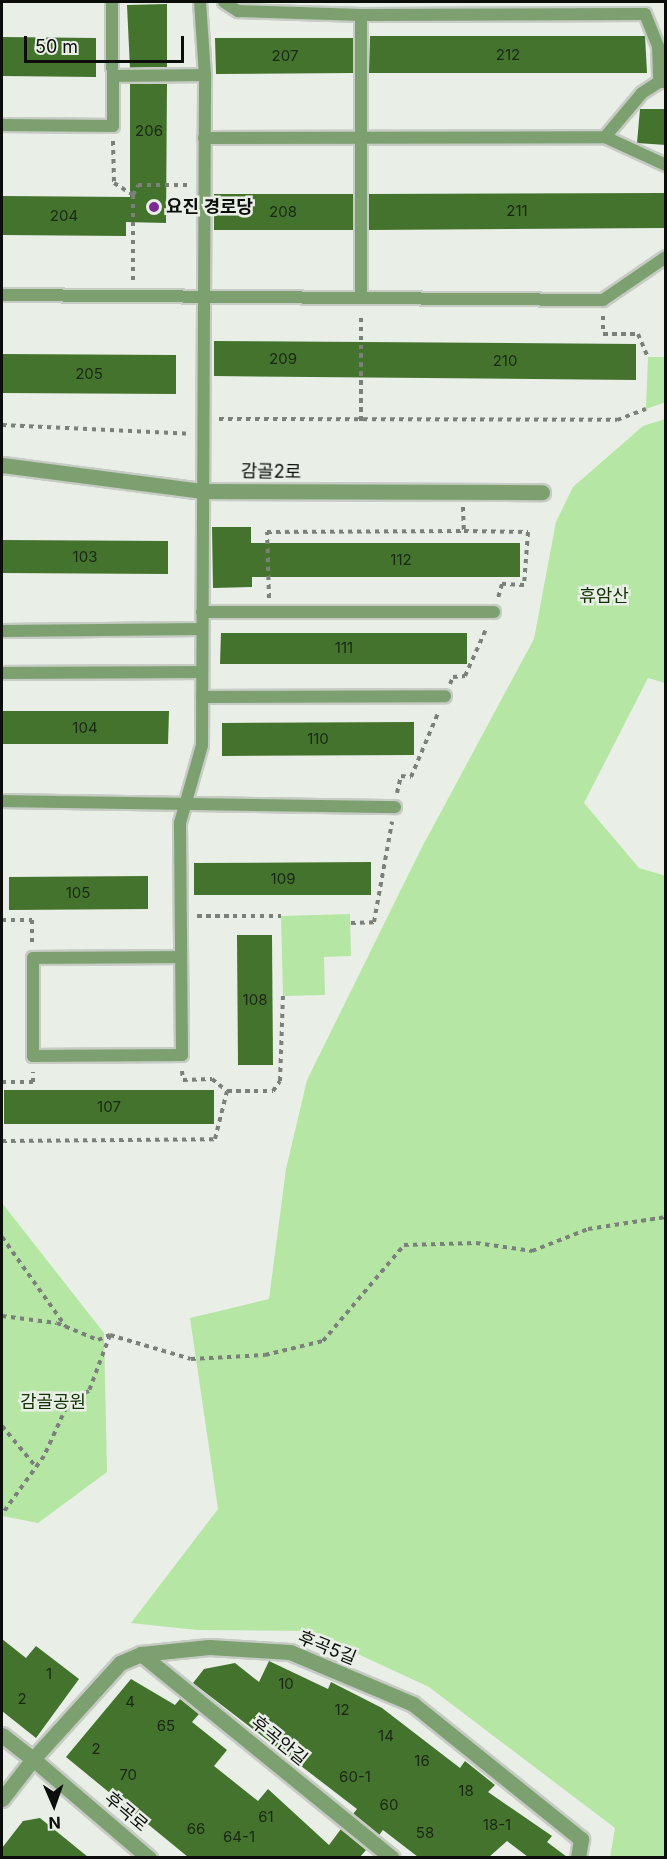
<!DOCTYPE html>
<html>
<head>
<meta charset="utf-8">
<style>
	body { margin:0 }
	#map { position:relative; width:667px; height:1859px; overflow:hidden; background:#e9efe7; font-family:Inter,"Noto Sans KR",sans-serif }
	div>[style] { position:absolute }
	.green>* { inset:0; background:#b5e6a3 }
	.building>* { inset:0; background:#43732d }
	.path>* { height:4px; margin-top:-2px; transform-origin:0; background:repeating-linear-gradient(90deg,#7c807b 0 4.5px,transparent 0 9px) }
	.roads { filter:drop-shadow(2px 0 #c6cbc4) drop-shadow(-2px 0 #c6cbc4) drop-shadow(0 2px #c6cbc4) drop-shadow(0 -2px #c6cbc4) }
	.service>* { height:12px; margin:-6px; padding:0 6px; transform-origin:6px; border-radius:6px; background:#7da070 }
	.minor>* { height:15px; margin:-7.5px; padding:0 7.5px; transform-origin:7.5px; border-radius:7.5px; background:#7da070 }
	.tertiary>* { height:15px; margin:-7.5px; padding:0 7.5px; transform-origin:7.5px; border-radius:7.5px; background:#7da070 }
	.dots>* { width:16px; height:16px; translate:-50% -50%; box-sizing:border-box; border:3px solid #e9efe7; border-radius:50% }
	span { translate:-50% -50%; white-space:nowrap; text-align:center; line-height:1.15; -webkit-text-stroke:5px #e9efe7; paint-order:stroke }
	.number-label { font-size:15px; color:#1a2714 }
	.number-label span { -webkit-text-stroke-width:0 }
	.poi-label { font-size:18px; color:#0c0e0c; font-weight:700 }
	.left { translate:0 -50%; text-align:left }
	.street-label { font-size:18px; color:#0c0e0c }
	.park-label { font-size:18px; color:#113200 }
	.frame { position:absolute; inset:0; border:3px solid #0c0e0c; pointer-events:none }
	.north { position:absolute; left:24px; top:1775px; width:60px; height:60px; -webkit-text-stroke:4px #e9efe7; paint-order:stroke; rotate:178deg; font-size:16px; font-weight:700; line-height:24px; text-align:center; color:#0c0e0c }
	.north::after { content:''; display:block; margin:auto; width:21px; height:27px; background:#0c0e0c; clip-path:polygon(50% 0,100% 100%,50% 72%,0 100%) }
	.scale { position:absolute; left:24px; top:36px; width:160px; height:27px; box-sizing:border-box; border:3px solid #0c0e0c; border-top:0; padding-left:8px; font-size:18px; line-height:21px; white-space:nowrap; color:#0c0e0c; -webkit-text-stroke:4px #e9efe7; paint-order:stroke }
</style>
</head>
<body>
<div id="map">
	<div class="green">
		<div style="clip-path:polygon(648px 357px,665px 357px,666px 402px,646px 409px)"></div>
		<div style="clip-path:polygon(665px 419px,665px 683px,648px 678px,584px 803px,639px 868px,666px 876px,665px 1857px,610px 1858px,615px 1828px,429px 1687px,308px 1631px,197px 1630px,131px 1623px,218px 1509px,190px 1318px,269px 1299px,286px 1169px,307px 1080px,421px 849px,534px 639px,556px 522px,573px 487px,643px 426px)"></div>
		<div style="clip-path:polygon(350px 914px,351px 956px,324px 957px,325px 995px,283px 996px,281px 916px)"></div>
		<div style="clip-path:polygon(2px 1203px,104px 1333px,107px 1472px,38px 1523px,2px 1516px)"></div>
	</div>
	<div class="building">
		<div style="clip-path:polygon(167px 4px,167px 67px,130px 68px,127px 5px)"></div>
		<div style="clip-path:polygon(645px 36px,647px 73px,369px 73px,370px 36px)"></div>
		<div style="clip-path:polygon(2px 37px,96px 38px,96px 77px,2px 76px)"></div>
		<div style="clip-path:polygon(215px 38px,353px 38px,353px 73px,216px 74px)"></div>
		<div style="clip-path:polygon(130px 84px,167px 84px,166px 223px,126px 222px,126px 236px,2px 235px,2px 196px,130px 197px)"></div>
		<div style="clip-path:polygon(640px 109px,666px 109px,666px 145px,637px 143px)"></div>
		<div style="clip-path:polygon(664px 193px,664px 228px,369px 230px,369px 194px)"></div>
		<div style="clip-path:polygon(214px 194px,353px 194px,353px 230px,214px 230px)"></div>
		<div style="clip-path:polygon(214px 341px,636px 344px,636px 380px,214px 376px)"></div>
		<div style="clip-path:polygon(2px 354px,176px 355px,176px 394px,2px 393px)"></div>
		<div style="clip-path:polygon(212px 527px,251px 527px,251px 543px,520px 543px,520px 577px,252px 577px,252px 587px,213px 588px)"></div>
		<div style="clip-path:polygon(2px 540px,168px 541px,168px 574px,2px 573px)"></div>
		<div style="clip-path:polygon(221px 633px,467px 633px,467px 664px,220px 664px)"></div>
		<div style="clip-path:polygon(2px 711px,169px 711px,168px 744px,2px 744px)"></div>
		<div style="clip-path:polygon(414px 722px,414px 755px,222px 756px,222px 723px)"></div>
		<div style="clip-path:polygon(371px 862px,371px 895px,194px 895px,194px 863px)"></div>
		<div style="clip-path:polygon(148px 876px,148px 909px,9px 910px,9px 877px)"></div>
		<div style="clip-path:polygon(237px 935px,272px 935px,273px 1065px,238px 1065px)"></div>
		<div style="clip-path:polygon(4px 1090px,214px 1090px,214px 1124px,4px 1124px)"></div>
		<div style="clip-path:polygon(2px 1639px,26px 1658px,36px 1646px,79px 1679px,36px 1738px,2px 1711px)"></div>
		<div style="clip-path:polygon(269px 1661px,328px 1689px,331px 1682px,382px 1708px,460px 1768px,465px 1761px,495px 1785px,488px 1792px,552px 1836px,547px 1842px,567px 1857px,528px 1857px,507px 1841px,489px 1857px,418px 1857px,383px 1830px,379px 1835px,353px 1814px,357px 1809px,193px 1683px,204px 1669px,235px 1663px,259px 1682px)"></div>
		<div style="clip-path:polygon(131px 1679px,175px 1705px,180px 1699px,199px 1714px,192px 1722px,227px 1750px,214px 1766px,258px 1801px,268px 1789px,329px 1845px,341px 1829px,366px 1850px,360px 1857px,188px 1857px,66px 1757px)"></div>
		<div style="clip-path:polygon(40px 1818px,88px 1857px,2px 1857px,2px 1848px,23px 1821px)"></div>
	</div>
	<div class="path">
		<div style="left:113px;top:141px;width:42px;rotate:88.6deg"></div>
		<div style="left:114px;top:183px;width:22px;rotate:32deg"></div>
		<div style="left:133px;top:195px;width:85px;rotate:90deg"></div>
		<div style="left:133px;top:195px;width:11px;rotate:-63deg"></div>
		<div style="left:138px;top:185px;width:51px"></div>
		<div style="left:603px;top:316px;width:18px;rotate:90deg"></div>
		<div style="left:603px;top:334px;width:35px"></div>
		<div style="left:638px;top:334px;width:25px;rotate:67deg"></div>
		<div style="left:219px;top:419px;width:398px;rotate:0.1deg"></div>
		<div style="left:617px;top:420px;width:31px;rotate:-21deg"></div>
		<div style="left:361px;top:421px;width:108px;rotate:-90deg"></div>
		<div style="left:2px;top:425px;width:188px;rotate:2.7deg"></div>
		<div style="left:463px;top:507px;width:24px;rotate:88deg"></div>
		<div style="left:464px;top:531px;width:64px;rotate:0.9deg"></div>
		<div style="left:528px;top:532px;width:53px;rotate:94.3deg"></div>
		<div style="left:524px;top:585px;width:22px;rotate:-177deg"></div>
		<div style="left:502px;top:584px;width:15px;rotate:106deg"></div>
		<div style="left:269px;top:598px;width:66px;rotate:-91.7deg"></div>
		<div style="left:267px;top:532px;width:197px;rotate:-0.3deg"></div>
		<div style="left:450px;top:684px;width:8px;rotate:-67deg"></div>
		<div style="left:453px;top:677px;width:12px;rotate:-5deg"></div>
		<div style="left:465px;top:676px;width:54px;rotate:-65.8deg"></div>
		<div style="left:397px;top:793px;width:17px;rotate:-77deg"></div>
		<div style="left:401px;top:776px;width:10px;rotate:6deg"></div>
		<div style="left:411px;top:777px;width:69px;rotate:-67.1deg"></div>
		<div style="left:197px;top:916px;width:84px"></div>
		<div style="left:2px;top:920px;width:30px"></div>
		<div style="left:32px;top:920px;width:23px;rotate:90deg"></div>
		<div style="left:351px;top:923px;width:23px;rotate:-2deg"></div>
		<div style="left:374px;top:922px;width:102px;rotate:-79.8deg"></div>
		<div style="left:182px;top:1071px;width:9px;rotate:84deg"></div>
		<div style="left:183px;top:1080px;width:29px;rotate:-2deg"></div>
		<div style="left:212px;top:1079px;width:19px;rotate:39deg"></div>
		<div style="left:2px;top:1082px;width:31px"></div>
		<div style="left:33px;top:1082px;width:10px;rotate:-90deg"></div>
		<div style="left:2px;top:1141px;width:213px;rotate:-0.5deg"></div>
		<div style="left:215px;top:1139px;width:49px;rotate:-76deg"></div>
		<div style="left:227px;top:1091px;width:46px"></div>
		<div style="left:273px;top:1091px;width:12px;rotate:-55deg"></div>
		<div style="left:280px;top:1081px;width:85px;rotate:-88deg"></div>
		<div style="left:2px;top:1237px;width:110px;rotate:54.6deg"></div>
		<div style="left:2px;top:1316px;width:55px;rotate:7.3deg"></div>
		<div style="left:57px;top:1323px;width:44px;rotate:22.5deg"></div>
		<div style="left:98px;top:1340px;width:13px;rotate:-23deg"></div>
		<div style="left:110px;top:1335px;width:60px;rotate:110.6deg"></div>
		<div style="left:89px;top:1391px;width:21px;rotate:157deg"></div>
		<div style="left:70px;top:1399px;width:63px;rotate:114.5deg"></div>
		<div style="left:44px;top:1456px;width:72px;rotate:125.9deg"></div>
		<div style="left:110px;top:1335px;width:84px;rotate:16.5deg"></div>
		<div style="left:191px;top:1359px;width:74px;rotate:-3.1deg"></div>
		<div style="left:265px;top:1355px;width:60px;rotate:-13.6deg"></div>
		<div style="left:323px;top:1341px;width:126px;rotate:-49.8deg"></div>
		<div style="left:404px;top:1245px;width:72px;rotate:-1.6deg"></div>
		<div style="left:476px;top:1243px;width:57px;rotate:8.1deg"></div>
		<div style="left:532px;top:1251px;width:60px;rotate:-21.4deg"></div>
		<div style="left:588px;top:1229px;width:79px;rotate:-8.7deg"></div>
		<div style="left:2px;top:1426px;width:53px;rotate:50.3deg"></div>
	</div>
	<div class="roads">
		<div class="service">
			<div style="left:224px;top:2px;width:17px;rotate:33deg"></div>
			<div style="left:238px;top:11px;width:123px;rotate:1.9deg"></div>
			<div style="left:361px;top:15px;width:284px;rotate:-0.2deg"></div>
			<div style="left:645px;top:14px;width:35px;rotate:68deg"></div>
			<div style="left:658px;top:46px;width:36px;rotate:88deg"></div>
			<div style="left:659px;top:82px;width:7px"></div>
			<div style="left:113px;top:76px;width:92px;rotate:-0.6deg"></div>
			<div style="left:2px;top:125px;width:111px;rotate:0.5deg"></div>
			<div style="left:113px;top:126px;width:124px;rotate:-90.5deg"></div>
			<div style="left:605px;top:137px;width:57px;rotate:-49.9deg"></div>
			<div style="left:642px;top:93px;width:20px;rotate:-33deg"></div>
			<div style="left:204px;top:138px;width:401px;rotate:-0.1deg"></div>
			<div style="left:605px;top:137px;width:67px;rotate:24.7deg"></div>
			<div style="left:2px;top:295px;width:601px;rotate:0.48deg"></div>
			<div style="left:603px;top:300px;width:76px;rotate:-34.3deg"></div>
			<div style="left:361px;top:297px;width:282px;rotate:-90deg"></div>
			<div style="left:202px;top:612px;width:292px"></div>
			<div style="left:2px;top:631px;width:200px;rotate:-0.6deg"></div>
			<div style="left:2px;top:673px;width:200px;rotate:-0.3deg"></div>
			<div style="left:202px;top:697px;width:243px;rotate:-0.2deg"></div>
			<div style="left:2px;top:801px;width:393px;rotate:0.9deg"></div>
			<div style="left:181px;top:957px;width:148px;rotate:179.6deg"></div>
			<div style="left:33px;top:958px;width:98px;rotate:90deg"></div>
			<div style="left:33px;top:1056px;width:149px;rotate:-0.4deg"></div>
			<div style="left:182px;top:1055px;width:232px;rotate:-90.5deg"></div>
			<div style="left:180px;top:823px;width:81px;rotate:-74.2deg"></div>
			<div style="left:202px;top:745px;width:670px;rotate:-89.74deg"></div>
			<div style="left:205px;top:75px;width:73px;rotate:-93.9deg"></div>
		</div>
		<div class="minor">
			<div style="left:141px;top:1654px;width:323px;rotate:39.1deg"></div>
			<div style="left:2px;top:1735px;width:39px;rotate:38deg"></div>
			<div style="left:33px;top:1759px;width:130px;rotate:-47.8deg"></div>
			<div style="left:120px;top:1663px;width:23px;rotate:-23deg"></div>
			<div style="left:141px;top:1654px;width:68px;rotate:-5.9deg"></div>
			<div style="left:209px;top:1647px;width:81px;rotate:3.5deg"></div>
			<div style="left:290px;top:1652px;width:134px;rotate:22.9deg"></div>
			<div style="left:413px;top:1704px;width:216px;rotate:38.8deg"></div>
			<div style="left:581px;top:1839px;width:19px;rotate:99deg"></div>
		</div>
		<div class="tertiary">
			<div style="left:2px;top:465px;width:203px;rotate:7.4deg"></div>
			<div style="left:203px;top:491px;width:339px;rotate:0.2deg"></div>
			<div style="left:2px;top:1799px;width:51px;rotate:-52.2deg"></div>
			<div style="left:33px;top:1759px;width:153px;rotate:40.5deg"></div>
		</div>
	</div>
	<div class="dots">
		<div style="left:154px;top:207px;background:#7d2897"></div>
	</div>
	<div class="number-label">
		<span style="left:508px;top:55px">212</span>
		<span style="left:285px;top:56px">207</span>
		<span style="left:149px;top:131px">206</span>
		<span style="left:517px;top:211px">211</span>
		<span style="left:283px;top:212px">208</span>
		<span style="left:64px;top:216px">204</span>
		<span style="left:283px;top:359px">209</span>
		<span style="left:505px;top:361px">210</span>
		<span style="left:89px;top:374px">205</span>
		<span style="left:85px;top:557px">103</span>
		<span style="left:401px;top:560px">112</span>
		<span style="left:344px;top:648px">111</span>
		<span style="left:85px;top:728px">104</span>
		<span style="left:318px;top:739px">110</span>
		<span style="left:283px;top:879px">109</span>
		<span style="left:78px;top:893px">105</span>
		<span style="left:255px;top:1000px">108</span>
		<span style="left:109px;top:1107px">107</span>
		<span style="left:49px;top:1674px">1</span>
		<span style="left:286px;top:1684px">10</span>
		<span style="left:22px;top:1699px">2</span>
		<span style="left:130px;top:1702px">4</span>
		<span style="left:342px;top:1710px">12</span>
		<span style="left:166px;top:1726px">65</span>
		<span style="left:386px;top:1736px">14</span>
		<span style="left:96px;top:1749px">2</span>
		<span style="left:422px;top:1761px">16</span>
		<span style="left:128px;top:1775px">70</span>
		<span style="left:355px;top:1777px">60-1</span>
		<span style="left:466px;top:1791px">18</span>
		<span style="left:389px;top:1805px">60</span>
		<span style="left:266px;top:1817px">61</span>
		<span style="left:497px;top:1825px">18-1</span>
		<span style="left:196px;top:1829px">66</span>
		<span style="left:425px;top:1833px">58</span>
		<span style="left:239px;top:1837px">64-1</span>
	</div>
	<div class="poi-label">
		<span class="left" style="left:166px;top:207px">요진 경로당</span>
	</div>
	<div class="street-label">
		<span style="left:271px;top:472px;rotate:1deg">감골2로</span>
		<span style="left:327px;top:1648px;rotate:22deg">후곡5길</span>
		<span style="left:279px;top:1741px;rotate:39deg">후곡안길</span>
		<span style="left:126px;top:1812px;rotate:40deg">후곡로</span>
	</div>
	<div class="park-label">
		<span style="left:604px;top:596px">휴암산</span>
		<span style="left:53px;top:1402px">감골공원</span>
	</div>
	<div class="frame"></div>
	<div class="north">N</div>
	<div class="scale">50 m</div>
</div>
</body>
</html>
